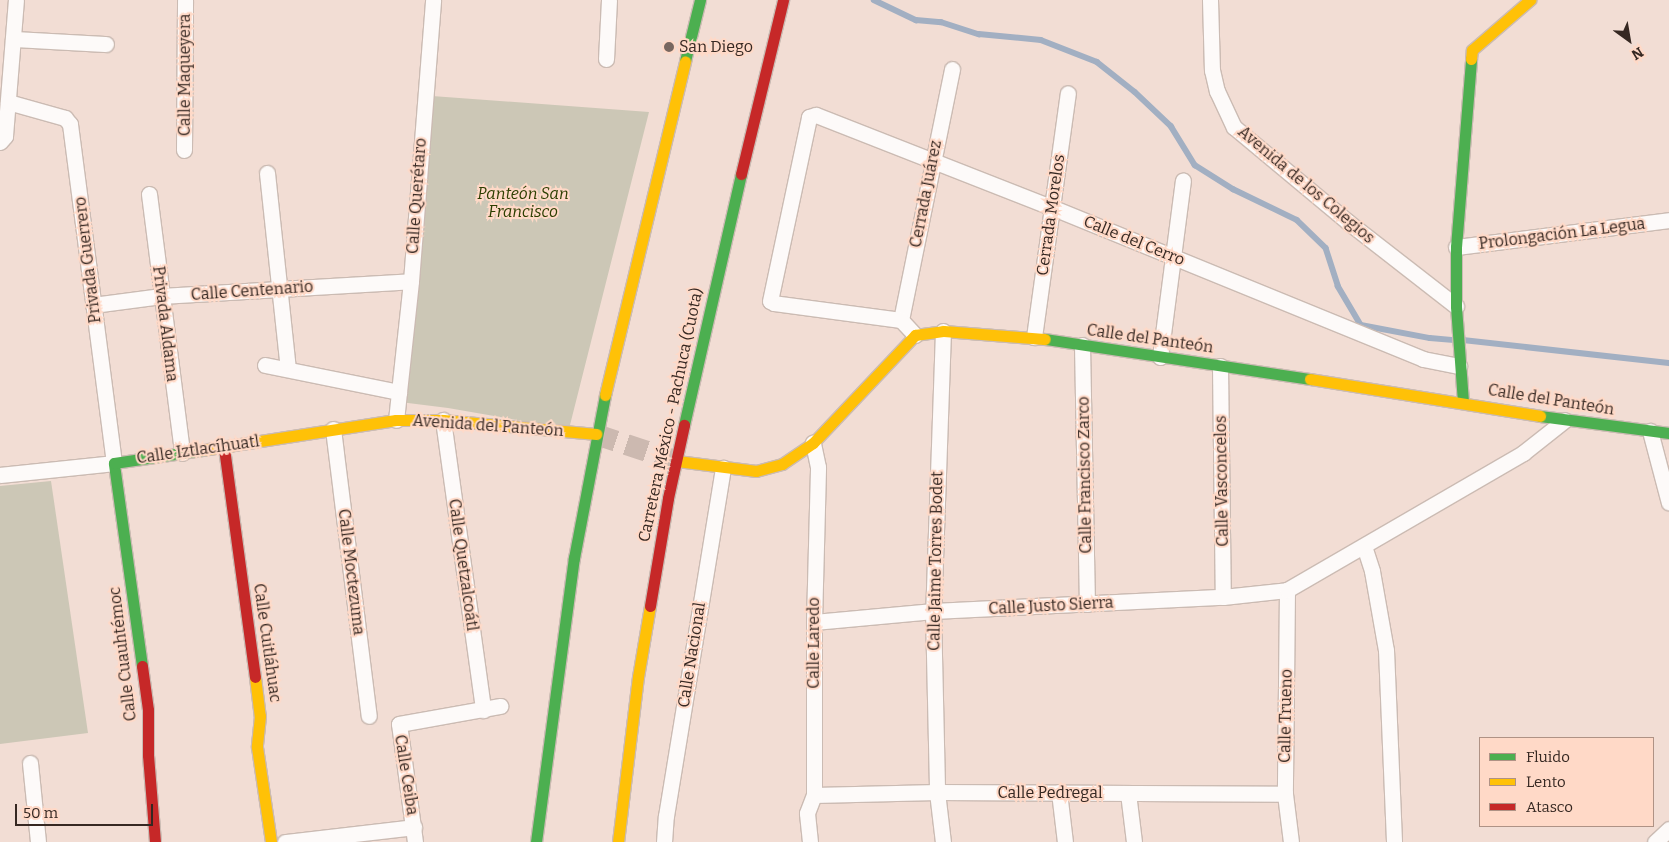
<!DOCTYPE html>
<html>
<head>
<meta charset="utf-8">
<style>
	body { margin:0 }
	#map { position:relative; width:1669px; height:842px; overflow:hidden; background:#f2ddd4; font-family:Bitter,serif }
	div>[style] { position:absolute }
	.green>* { inset:0; background:#ccc7b6 }
	.stream>* { height:5.5px; margin:-2.75px; padding:0 2.75px; transform-origin:2.75px; border-radius:2.75px; background:#a2afc2 }
	.secondary-tunnel>* { height:21px; margin-top:-10.5px; transform-origin:0; background:repeating-linear-gradient(90deg,#ccb9b0 0 21px,transparent 0 32px) }
	.roads { filter:drop-shadow(1px 0 #cbbbb3) drop-shadow(-1px 0 #cbbbb3) drop-shadow(0 1px #cbbbb3) drop-shadow(0 -1px #cbbbb3) }
	.street>* { height:15px; margin:-7.5px; padding:0 7.5px; transform-origin:7.5px; border-radius:7.5px; background:#fdfaf9 }
	.fast>* { height:11px; margin:-5.5px; padding:0 5.5px; transform-origin:5.5px; border-radius:5.5px; background:#4caf50 }
	.slow>* { height:11px; margin:-5.5px; padding:0 5.5px; transform-origin:5.5px; border-radius:5.5px; background:#ffc107 }
	.jam>* { height:11px; margin:-5.5px; padding:0 5.5px; transform-origin:5.5px; border-radius:5.5px; background:#c62828 }
	.dots>* { width:14px; height:14px; translate:-50% -50%; box-sizing:border-box; border:2px solid #ffd9c7; border-radius:50% }
	span { translate:-50% -50%; white-space:nowrap; text-align:center; line-height:1.15; -webkit-text-stroke:4px #ffd9c7; paint-order:stroke }
	.poi-label { font-size:16px; color:#362822 }
	.left { translate:0 -50%; text-align:left }
	.street-label { font-size:16px; color:#362822 }
	.park-label { font-size:16px; color:#2c3e00; font-style:italic }
	.legend { position:absolute; left:1479px; top:737px; width:175px; height:90px; box-sizing:border-box; background:#ffd9c7; border:1px solid #af9285; margin:0; padding:6px 9px; list-style:none; font-size:15px; color:#362822 }
	.legend li { display:flex; align-items:center; gap:10px; height:25px }
	.legend b { width:25px; border:1px solid #af9285 }
	.north { position:absolute; left:1604px; top:15px; width:50px; height:50px; -webkit-text-stroke:4px #ffd9c7; paint-order:stroke; rotate:148deg; font-size:14px; font-weight:700; line-height:20px; text-align:center; color:#362822 }
	.north::after { content:''; display:block; margin:auto; width:18px; height:22px; background:#362822; clip-path:polygon(50% 0,100% 100%,50% 72%,0 100%) }
	.scale { position:absolute; left:15px; top:804px; width:138px; height:22px; box-sizing:border-box; border:2px solid #362822; border-top:0; padding-left:6px; font-size:15px; line-height:18px; white-space:nowrap; color:#362822; -webkit-text-stroke:4px #ffd9c7; paint-order:stroke }
</style>
</head>
<body>
<div id="map">
	<div class="green">
		<div style="clip-path:polygon(432px 96px,649px 112px,569px 429px,448px 408px,400px 402px)"></div>
		<div style="clip-path:polygon(51px 481px,88px 733px,0 744px,0 486px)"></div>
	</div>
	<div class="stream">
		<div style="left:874px;top:0;width:47px;rotate:25.5deg"></div>
		<div style="left:916px;top:20px;width:25px;rotate:5deg"></div>
		<div style="left:941px;top:22px;width:40px;rotate:18deg"></div>
		<div style="left:979px;top:34px;width:62px;rotate:5.5deg"></div>
		<div style="left:1041px;top:40px;width:60px;rotate:21.4deg"></div>
		<div style="left:1097px;top:62px;width:48px;rotate:38.3deg"></div>
		<div style="left:1135px;top:92px;width:50px;rotate:43.4deg"></div>
		<div style="left:1171px;top:126px;width:46px;rotate:58.4deg"></div>
		<div style="left:1195px;top:165px;width:45px;rotate:32.3deg"></div>
		<div style="left:1233px;top:189px;width:71px;rotate:25.8deg"></div>
		<div style="left:1297px;top:220px;width:40px;rotate:44deg"></div>
		<div style="left:1326px;top:248px;width:40px;rotate:72deg"></div>
		<div style="left:1338px;top:286px;width:45px;rotate:59.5deg"></div>
		<div style="left:1361px;top:325px;width:70px;rotate:10.7deg"></div>
		<div style="left:1430px;top:338px;width:24px;rotate:5deg"></div>
		<div style="left:1463px;top:340px;width:207px;rotate:6.4deg"></div>
	</div>
	<div class="secondary-tunnel">
		<div style="left:596px;top:434px;width:85px;rotate:18.4deg"></div>
	</div>
	<div class="roads">
		<div class="street">
			<div style="left:1210px;top:0;width:70px;rotate:88.4deg"></div>
			<div style="left:1212px;top:70px;width:22px;rotate:77deg"></div>
			<div style="left:1217px;top:91px;width:40px;rotate:65deg"></div>
			<div style="left:1234px;top:127px;width:148px;rotate:39.8deg"></div>
			<div style="left:1348px;top:222px;width:137px;rotate:37.9deg"></div>
			<div style="left:13px;top:39px;width:93px;rotate:3.1deg"></div>
			<div style="left:606px;top:59px;width:59px;rotate:-87.1deg"></div>
			<div style="left:0;top:142px;width:8px;rotate:-50deg"></div>
			<div style="left:5px;top:136px;width:136px;rotate:-85.4deg"></div>
			<div style="left:184px;top:150px;width:150px;rotate:-89.6deg"></div>
			<div style="left:267px;top:173px;width:196px;rotate:83.9deg"></div>
			<div style="left:149px;top:194px;width:261px;rotate:82.7deg"></div>
			<div style="left:1456px;top:247px;width:215px;rotate:-7.2deg"></div>
			<div style="left:93px;top:305px;width:69px;rotate:-7.5deg"></div>
			<div style="left:161px;top:296px;width:250px;rotate:-3.4deg"></div>
			<div style="left:901px;top:320px;width:256px;rotate:-78.5deg"></div>
			<div style="left:943px;top:331px;width:280px;rotate:92deg"></div>
			<div style="left:933px;top:611px;width:181px;rotate:88.7deg"></div>
			<div style="left:937px;top:792px;width:50px;rotate:83.2deg"></div>
			<div style="left:915px;top:335px;width:21px;rotate:-133deg"></div>
			<div style="left:901px;top:320px;width:128px;rotate:-172.4deg"></div>
			<div style="left:774px;top:303px;width:4px;rotate:-153deg"></div>
			<div style="left:770px;top:301px;width:188px;rotate:-78deg"></div>
			<div style="left:809px;top:117px;width:7px;rotate:-16deg"></div>
			<div style="left:816px;top:115px;width:252px;rotate:21.4deg"></div>
			<div style="left:1051px;top:207px;width:402px;rotate:22.2deg"></div>
			<div style="left:1423px;top:359px;width:37px;rotate:11deg"></div>
			<div style="left:1034px;top:337px;width:246px;rotate:-82.1deg"></div>
			<div style="left:1082px;top:345px;width:259px;rotate:88.9deg"></div>
			<div style="left:1160px;top:357px;width:178px;rotate:-82.6deg"></div>
			<div style="left:265px;top:365px;width:137px;rotate:11.4deg"></div>
			<div style="left:399px;top:392px;width:28px;rotate:96deg"></div>
			<div style="left:1220px;top:366px;width:231px;rotate:89.3deg"></div>
			<div style="left:399px;top:392px;width:112px;rotate:-83.8deg"></div>
			<div style="left:411px;top:281px;width:282px;rotate:-85.5deg"></div>
			<div style="left:443px;top:420px;width:293px;rotate:82.1deg"></div>
			<div style="left:333px;top:429px;width:289px;rotate:82.9deg"></div>
			<div style="left:1650px;top:431px;width:74px;rotate:75.2deg"></div>
			<div style="left:0;top:475px;width:115px;rotate:-6deg"></div>
			<div style="left:114px;top:463px;width:342px;rotate:-97.4deg"></div>
			<div style="left:70px;top:124px;width:8px;rotate:-130deg"></div>
			<div style="left:65px;top:118px;width:59px;rotate:-164.3deg"></div>
			<div style="left:1364px;top:546px;width:26px;rotate:72deg"></div>
			<div style="left:1372px;top:571px;width:80px;rotate:80deg"></div>
			<div style="left:1386px;top:650px;width:192px;rotate:87.6deg"></div>
			<div style="left:1287px;top:590px;width:204px;rotate:90.6deg"></div>
			<div style="left:1285px;top:794px;width:48px;rotate:82.9deg"></div>
			<div style="left:814px;top:622px;width:120px;rotate:-5.3deg"></div>
			<div style="left:933px;top:611px;width:290px;rotate:-2.8deg"></div>
			<div style="left:1223px;top:597px;width:64px;rotate:-6.2deg"></div>
			<div style="left:1287px;top:590px;width:273px;rotate:-30.1deg"></div>
			<div style="left:1523px;top:453px;width:53px;rotate:-38.2deg"></div>
			<div style="left:30px;top:763px;width:79px;rotate:84.2deg"></div>
			<div style="left:1059px;top:792px;width:50px;rotate:83.2deg"></div>
			<div style="left:1128px;top:793px;width:49px;rotate:83deg"></div>
			<div style="left:814px;top:795px;width:123px;rotate:-1.4deg"></div>
			<div style="left:937px;top:792px;width:348px;rotate:0.3deg"></div>
			<div style="left:285px;top:842px;width:130px;rotate:-6.6deg"></div>
			<div style="left:415px;top:842px;width:119px;rotate:-97.7deg"></div>
			<div style="left:399px;top:724px;width:103px;rotate:-10.1deg"></div>
			<div style="left:664px;top:842px;width:26px;rotate:-86deg"></div>
			<div style="left:666px;top:816px;width:353px;rotate:-80.7deg"></div>
			<div style="left:810px;top:842px;width:29px;rotate:-96deg"></div>
			<div style="left:807px;top:813px;width:19px;rotate:-69deg"></div>
			<div style="left:814px;top:795px;width:173px;rotate:-90deg"></div>
			<div style="left:814px;top:622px;width:155px;rotate:-88.5deg"></div>
			<div style="left:818px;top:467px;width:25px;rotate:-102deg"></div>
			<div style="left:1655px;top:842px;width:19px;rotate:-43deg"></div>
		</div>
		<div class="fast">
			<div style="left:685px;top:61px;width:63px;rotate:-76.2deg"></div>
			<div style="left:1045px;top:339px;width:268px;rotate:8.6deg"></div>
			<div style="left:1463px;top:402px;width:96px;rotate:-94.2deg"></div>
			<div style="left:1456px;top:306px;width:59px;rotate:-90deg"></div>
			<div style="left:1456px;top:247px;width:189px;rotate:-85.4deg"></div>
			<div style="left:1540px;top:416px;width:130px;rotate:7.5deg"></div>
			<div style="left:684px;top:425px;width:257px;rotate:-77.2deg"></div>
			<div style="left:142px;top:666px;width:205px;rotate:-97.9deg"></div>
			<div style="left:114px;top:463px;width:89px;rotate:-8.4deg"></div>
			<div style="left:536px;top:842px;width:287px;rotate:-82.4deg"></div>
			<div style="left:574px;top:558px;width:166px;rotate:-79.2deg"></div>
		</div>
		<div class="slow">
			<div style="left:1471px;top:59px;width:9px;rotate:-84deg"></div>
			<div style="left:1472px;top:50px;width:77px;rotate:-40.8deg"></div>
			<div style="left:1310px;top:379px;width:233px;rotate:9.1deg"></div>
			<div style="left:605px;top:395px;width:343px;rotate:-76.5deg"></div>
			<div style="left:202px;top:450px;width:196px;rotate:-8.8deg"></div>
			<div style="left:396px;top:420px;width:47px"></div>
			<div style="left:443px;top:420px;width:154px;rotate:5.2deg"></div>
			<div style="left:677px;top:461px;width:80px;rotate:7.2deg"></div>
			<div style="left:756px;top:471px;width:27px;rotate:-15deg"></div>
			<div style="left:782px;top:464px;width:37px;rotate:-34deg"></div>
			<div style="left:813px;top:443px;width:149px;rotate:-46.6deg"></div>
			<div style="left:915px;top:335px;width:28px;rotate:-8deg"></div>
			<div style="left:943px;top:331px;width:102px;rotate:4.5deg"></div>
			<div style="left:255px;top:677px;width:39px;rotate:83deg"></div>
			<div style="left:260px;top:716px;width:31px;rotate:96deg"></div>
			<div style="left:257px;top:747px;width:96px;rotate:81.6deg"></div>
			<div style="left:618px;top:842px;width:166px;rotate:-83.1deg"></div>
			<div style="left:638px;top:677px;width:72px;rotate:-80.4deg"></div>
		</div>
		<div class="jam">
			<div style="left:741px;top:174px;width:179px;rotate:-76.4deg"></div>
			<div style="left:224px;top:448px;width:231px;rotate:82.3deg"></div>
			<div style="left:650px;top:606px;width:109px;rotate:-80.5deg"></div>
			<div style="left:668px;top:498px;width:75px;rotate:-77.6deg"></div>
			<div style="left:142px;top:666px;width:44px;rotate:82.2deg"></div>
			<div style="left:148px;top:710px;width:45px;rotate:90deg"></div>
			<div style="left:148px;top:755px;width:87px;rotate:85.4deg"></div>
		</div>
	</div>
	<div class="dots">
		<div style="left:669px;top:47px;background:#786760"></div>
	</div>
	<div class="poi-label">
		<span class="left" style="left:679px;top:47px">San Diego</span>
	</div>
	<div class="street-label">
		<span style="left:185px;top:75px;rotate:-90deg">Calle Maqueyera</span>
		<span style="left:1306px;top:185px;rotate:40deg">Avenida de los Colegios</span>
		<span style="left:926px;top:194px;rotate:-79deg">Cerrada Juárez</span>
		<span style="left:417px;top:196px;rotate:-86deg">Calle Querétaro</span>
		<span style="left:1051px;top:215px;rotate:-82deg">Cerrada Morelos</span>
		<span style="left:1562px;top:234px;rotate:-7deg">Prolongación La Legua</span>
		<span style="left:1134px;top:241px;rotate:22deg">Calle del Cerro</span>
		<span style="left:88px;top:260px;rotate:-97deg">Privada Guerrero</span>
		<span style="left:252px;top:291px;rotate:-4deg">Calle Centenario</span>
		<span style="left:165px;top:324px;rotate:83deg">Privada Aldama</span>
		<span style="left:1150px;top:339px;rotate:8deg">Calle del Panteón</span>
		<span style="left:1551px;top:400px;rotate:9deg">Calle del Panteón</span>
		<span style="left:671px;top:415px;rotate:-78deg">Carretera México - Pachuca (Cuota)</span>
		<span style="left:488px;top:426px;rotate:4deg">Avenida del Panteón</span>
		<span style="left:198px;top:450px;rotate:-8deg">Calle Iztlacíhuatl</span>
		<span style="left:1085px;top:475px;rotate:-91deg">Calle Francisco Zarco</span>
		<span style="left:1222px;top:481px;rotate:-91deg">Calle Vasconcelos</span>
		<span style="left:936px;top:561px;rotate:-89deg">Calle Jaime Torres Bodet</span>
		<span style="left:463px;top:565px;rotate:82deg">Calle Quetzalcoátl</span>
		<span style="left:351px;top:572px;rotate:83deg">Calle Moctezuma</span>
		<span style="left:1051px;top:606px;rotate:-3deg">Calle Justo Sierra</span>
		<span style="left:267px;top:643px;rotate:82deg">Calle Cuitláhuac</span>
		<span style="left:814px;top:643px;rotate:-90deg">Calle Laredo</span>
		<span style="left:123px;top:654px;rotate:-97deg">Calle Cuauhtémoc</span>
		<span style="left:692px;top:655px;rotate:-81deg">Calle Nacional</span>
		<span style="left:1286px;top:716px;rotate:-89deg">Calle Trueno</span>
		<span style="left:406px;top:775px;rotate:81deg">Calle Ceiba</span>
		<span style="left:1050px;top:793px">Calle Pedregal</span>
	</div>
	<div class="park-label">
		<span style="left:523px;top:203px">Panteón San<br>Francisco</span>
	</div>
	<ul class="legend">
	<li><b style="height:6px;background:#4caf50"></b>Fluido</li>
	<li><b style="height:6px;background:#ffc107"></b>Lento</li>
	<li><b style="height:6px;background:#c62828"></b>Atasco</li>
	</ul>
	<div class="north">N</div>
	<div class="scale">50 m</div>
</div>
</body>
</html>
